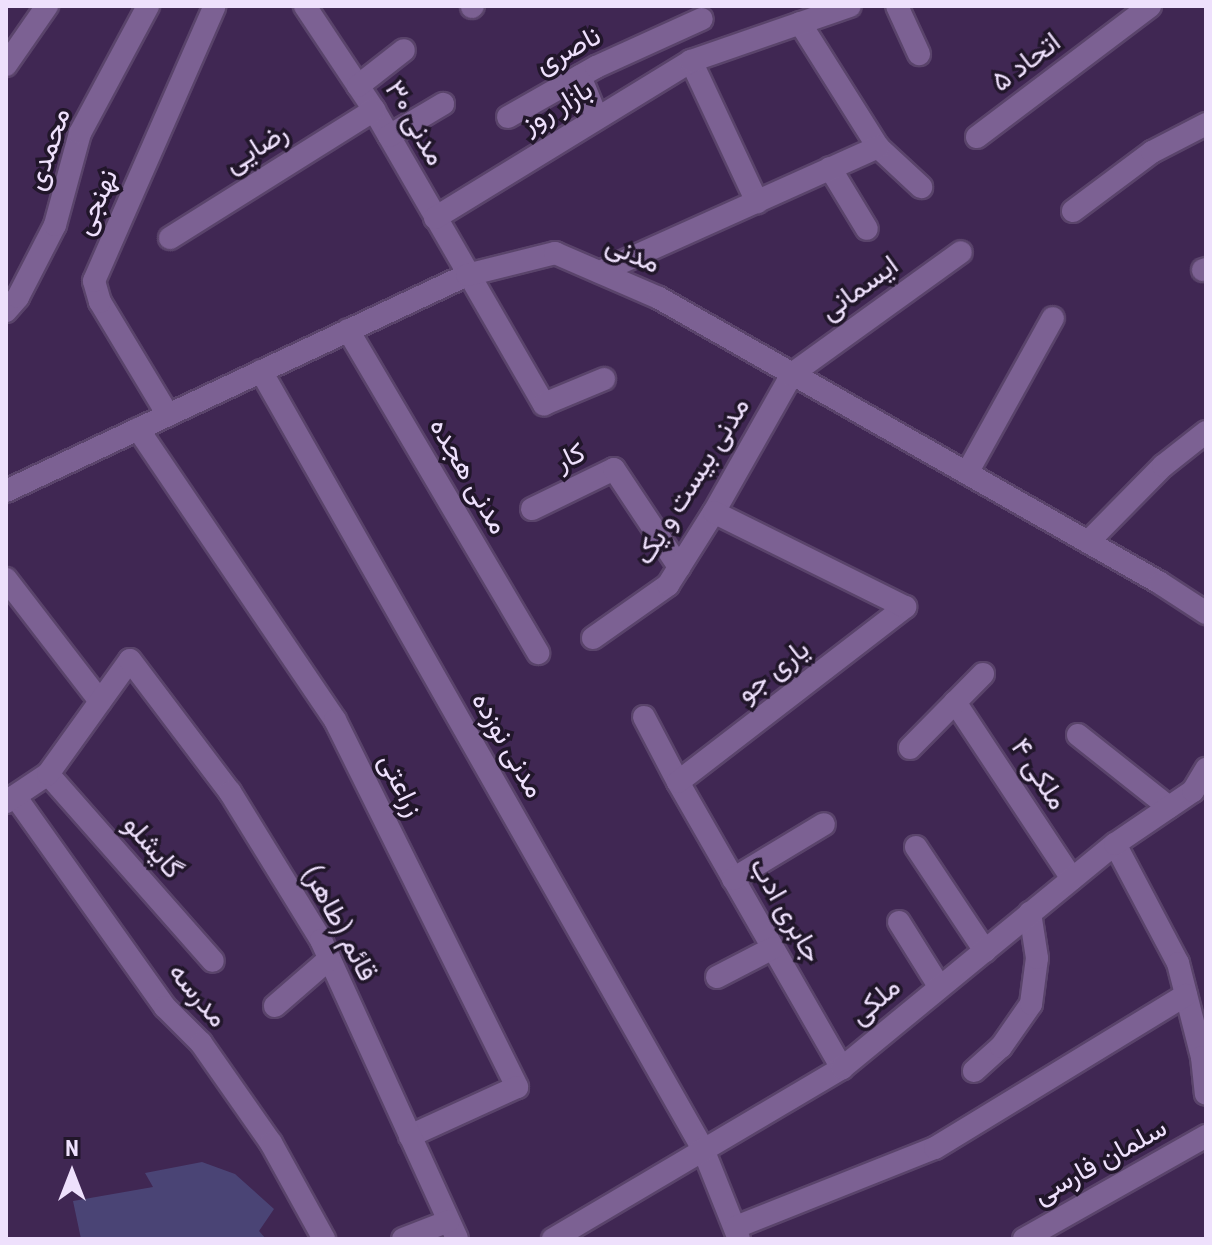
<!DOCTYPE html>
<html>
<head>
<meta charset="utf-8">
<style>
	body { margin:0 }
	#map { position:relative; width:1212px; height:1245px; overflow:hidden; background:#402753; font-family:"Roboto Condensed",Vazirmatn,sans-serif }
	div>[style] { position:absolute }
	.building>* { inset:0; background:#4a4475 }
	.roads { filter:drop-shadow(2px 0 #5a446b) drop-shadow(-2px 0 #5a446b) drop-shadow(0 2px #5a446b) drop-shadow(0 -2px #5a446b) }
	.minor>* { height:22px; margin:-11px; padding:0 11px; transform-origin:11px; border-radius:11px; background:#7c6193 }
	.secondary>* { height:22px; margin:-11px; padding:0 11px; transform-origin:11px; border-radius:11px; background:#7c6193 }
	span { translate:-50% -50%; white-space:nowrap; text-align:center; line-height:1.15; -webkit-text-stroke:7px #21162a; paint-order:stroke }
	.street-label { font-size:28px; color:#eee0fc }
	.frame { position:absolute; inset:0; border:8px solid #eee0fc; pointer-events:none }
	.north { position:absolute; left:32px; top:1133px; width:80px; height:80px; -webkit-text-stroke:6px #21162a; paint-order:stroke; rotate:0deg; font-size:22px; font-weight:700; line-height:32px; text-align:center; color:#eee0fc }
	.north::after { content:''; display:block; margin:auto; width:28px; height:36px; background:#eee0fc; clip-path:polygon(50% 0,100% 100%,50% 72%,0 100%) }
</style>
</head>
<body>
<div id="map">
	<div class="building">
		<div style="clip-path:polygon(202px 1162px,235px 1174px,274px 1209px,259px 1231px,266px 1239px,81px 1239px,73px 1201px,153px 1187px,145px 1173px)"></div>
	</div>
	<div class="roads">
		<div class="minor">
			<div style="left:305px;top:6px;width:125px;rotate:56.4deg"></div>
			<div style="left:374px;top:110px;width:340px;rotate:60deg"></div>
			<div style="left:544px;top:404px;width:65px;rotate:-22.6deg"></div>
			<div style="left:897px;top:6px;width:53px;rotate:65.4deg"></div>
			<div style="left:472px;top:7px;width:1px;rotate:-45deg"></div>
			<div style="left:800px;top:23px;width:146px;rotate:57.8deg"></div>
			<div style="left:878px;top:147px;width:59px;rotate:42.9deg"></div>
			<div style="left:691px;top:61px;width:156px;rotate:64.9deg"></div>
			<div style="left:6px;top:65px;width:72px;rotate:-55.2deg"></div>
			<div style="left:580px;top:76px;width:45px;rotate:68deg"></div>
			<div style="left:358px;top:86px;width:58px;rotate:-38deg"></div>
			<div style="left:508px;top:117px;width:101px;rotate:-29.6deg"></div>
			<div style="left:596px;top:67px;width:116px;rotate:-24.4deg"></div>
			<div style="left:389px;top:136px;width:63px;rotate:-30.7deg"></div>
			<div style="left:977px;top:137px;width:217px;rotate:-37.1deg"></div>
			<div style="left:830px;top:168px;width:71px;rotate:58.8deg"></div>
			<div style="left:1073px;top:211px;width:99px;rotate:-36.8deg"></div>
			<div style="left:1152px;top:152px;width:61px;rotate:-27.4deg"></div>
			<div style="left:435px;top:218px;width:300px;rotate:-31.5deg"></div>
			<div style="left:691px;top:61px;width:168px;rotate:-19.1deg"></div>
			<div style="left:170px;top:238px;width:241px;rotate:-32.1deg"></div>
			<div style="left:1203px;top:270px;width:3px;rotate:-18deg"></div>
			<div style="left:600px;top:272px;width:305px;rotate:-24.2deg"></div>
			<div style="left:6px;top:311px;width:18px;rotate:-49deg"></div>
			<div style="left:18px;top:297px;width:81px;rotate:-62.8deg"></div>
			<div style="left:55px;top:225px;width:95px;rotate:-74.8deg"></div>
			<div style="left:80px;top:133px;width:144px;rotate:-61.8deg"></div>
			<div style="left:348px;top:330px;width:375px;rotate:59.5deg"></div>
			<div style="left:261px;top:371px;width:895px;rotate:60.4deg"></div>
			<div style="left:703px;top:1149px;width:97px;rotate:68.2deg"></div>
			<div style="left:168px;top:415px;width:132px;rotate:-121deg"></div>
			<div style="left:100px;top:302px;width:22px;rotate:-106deg"></div>
			<div style="left:94px;top:281px;width:300px;rotate:-66.3deg"></div>
			<div style="left:138px;top:429px;width:351px;rotate:55.9deg"></div>
			<div style="left:335px;top:720px;width:410px;rotate:63.6deg"></div>
			<div style="left:517px;top:1087px;width:118px;rotate:155.4deg"></div>
			<div style="left:967px;top:473px;width:177px;rotate:-61deg"></div>
			<div style="left:532px;top:509px;width:91px;rotate:-26deg"></div>
			<div style="left:614px;top:469px;width:118px;rotate:56.4deg"></div>
			<div style="left:1088px;top:542px;width:107px;rotate:-45.4deg"></div>
			<div style="left:1163px;top:466px;width:55px;rotate:-38.3deg"></div>
			<div style="left:6px;top:579px;width:154px;rotate:52.4deg"></div>
			<div style="left:593px;top:638px;width:92px;rotate:-35.2deg"></div>
			<div style="left:668px;top:585px;width:86px;rotate:-57.8deg"></div>
			<div style="left:714px;top:512px;width:159px;rotate:-60.5deg"></div>
			<div style="left:792px;top:374px;width:208px;rotate:-35.8deg"></div>
			<div style="left:955px;top:702px;width:212px;rotate:56.5deg"></div>
			<div style="left:644px;top:717px;width:73px;rotate:62.4deg"></div>
			<div style="left:678px;top:782px;width:330px;rotate:60.2deg"></div>
			<div style="left:1078px;top:735px;width:116px;rotate:38.4deg"></div>
			<div style="left:910px;top:748px;width:104px;rotate:-45.4deg"></div>
			<div style="left:48px;top:774px;width:249px;rotate:48.6deg"></div>
			<div style="left:678px;top:782px;width:287px;rotate:-37.6deg"></div>
			<div style="left:905px;top:607px;width:213px;rotate:-153.6deg"></div>
			<div style="left:15px;top:796px;width:259px;rotate:54.6deg"></div>
			<div style="left:165px;top:1007px;width:51px;rotate:45deg"></div>
			<div style="left:201px;top:1043px;width:122px;rotate:55deg"></div>
			<div style="left:271px;top:1143px;width:110px;rotate:61.1deg"></div>
			<div style="left:6px;top:802px;width:50px;rotate:-33.7deg"></div>
			<div style="left:48px;top:774px;width:140px;rotate:-54.3deg"></div>
			<div style="left:130px;top:660px;width:166px;rotate:52.9deg"></div>
			<div style="left:230px;top:792px;width:174px;rotate:58.4deg"></div>
			<div style="left:321px;top:940px;width:328px;rotate:65.5deg"></div>
			<div style="left:1115px;top:844px;width:135px;rotate:62.1deg"></div>
			<div style="left:1178px;top:963px;width:97px;rotate:75.7deg"></div>
			<div style="left:1202px;top:1057px;width:37px;rotate:84deg"></div>
			<div style="left:916px;top:847px;width:125px;rotate:56.4deg"></div>
			<div style="left:733px;top:879px;width:106px;rotate:-31.1deg"></div>
			<div style="left:899px;top:922px;width:75px;rotate:58deg"></div>
			<div style="left:717px;top:977px;width:63px;rotate:-27.4deg"></div>
			<div style="left:275px;top:1006px;width:72px;rotate:-41deg"></div>
			<div style="left:974px;top:1071px;width:36px;rotate:-42deg"></div>
			<div style="left:1001px;top:1047px;width:52px;rotate:-55.1deg"></div>
			<div style="left:1031px;top:1004px;width:46px;rotate:-82.6deg"></div>
			<div style="left:1037px;top:958px;width:46px;rotate:-98.8deg"></div>
			<div style="left:736px;top:1227px;width:214px;rotate:-21.7deg"></div>
			<div style="left:935px;top:1148px;width:294px;rotate:-31.4deg"></div>
			<div style="left:403px;top:1239px;width:49px;rotate:-21.4deg"></div>
			<div style="left:553px;top:1239px;width:336px;rotate:-30.6deg"></div>
			<div style="left:842px;top:1068px;width:353px;rotate:-39.4deg"></div>
			<div style="left:1115px;top:844px;width:94px;rotate:-34.2deg"></div>
			<div style="left:1193px;top:791px;width:26px;rotate:-59deg"></div>
			<div style="left:1024px;top:1239px;width:209px;rotate:-29.5deg"></div>
		</div>
		<div class="secondary">
			<div style="left:6px;top:491px;width:509px;rotate:-25.11deg"></div>
			<div style="left:467px;top:275px;width:91px;rotate:-14deg"></div>
			<div style="left:555px;top:253px;width:113px;rotate:23.4deg"></div>
			<div style="left:659px;top:298px;width:576px;rotate:29.63deg"></div>
			<div style="left:1160px;top:583px;width:55px;rotate:33.1deg"></div>
		</div>
	</div>
	<div class="street-label">
		<span style="left:568px;top:50px;rotate:-28deg">ناصری</span>
		<span style="left:1026px;top:62px;rotate:-37deg">اتحاد ۵</span>
		<span style="left:557px;top:107px;rotate:-31deg">بازار روز</span>
		<span style="left:415px;top:123px;rotate:60deg">مدنی ۳۰</span>
		<span style="left:256px;top:148px;rotate:-32deg">رضایی</span>
		<span style="left:48px;top:149px;rotate:-71deg">محمدی</span>
		<span style="left:96px;top:202px;rotate:-66deg">نهنجی</span>
		<span style="left:633px;top:254px;rotate:24deg">مدنی</span>
		<span style="left:859px;top:288px;rotate:-36deg">ایسمانی</span>
		<span style="left:570px;top:457px;rotate:-26deg">کار</span>
		<span style="left:469px;top:476px;rotate:60deg">مدنی هجده</span>
		<span style="left:692px;top:481px;rotate:-58deg">مدنی بیست و یک</span>
		<span style="left:773px;top:671px;rotate:-38deg">یاری جو</span>
		<span style="left:508px;top:745px;rotate:60deg">مدنی نوزده</span>
		<span style="left:1039px;top:774px;rotate:57deg">ملکی ۴</span>
		<span style="left:401px;top:785px;rotate:64deg">زراعتی</span>
		<span style="left:153px;top:847px;rotate:49deg">گایشلو</span>
		<span style="left:786px;top:910px;rotate:60deg">جابری ادب</span>
		<span style="left:340px;top:923px;rotate:62deg">قائم (طاهر)</span>
		<span style="left:198px;top:995px;rotate:50deg">مدرسه</span>
		<span style="left:875px;top:1001px;rotate:-40deg">ملکی</span>
		<span style="left:1100px;top:1161px;rotate:-29deg">سلمان فارسی</span>
	</div>
	<div class="frame"></div>
	<div class="north">N</div>
</div>
</body>
</html>
